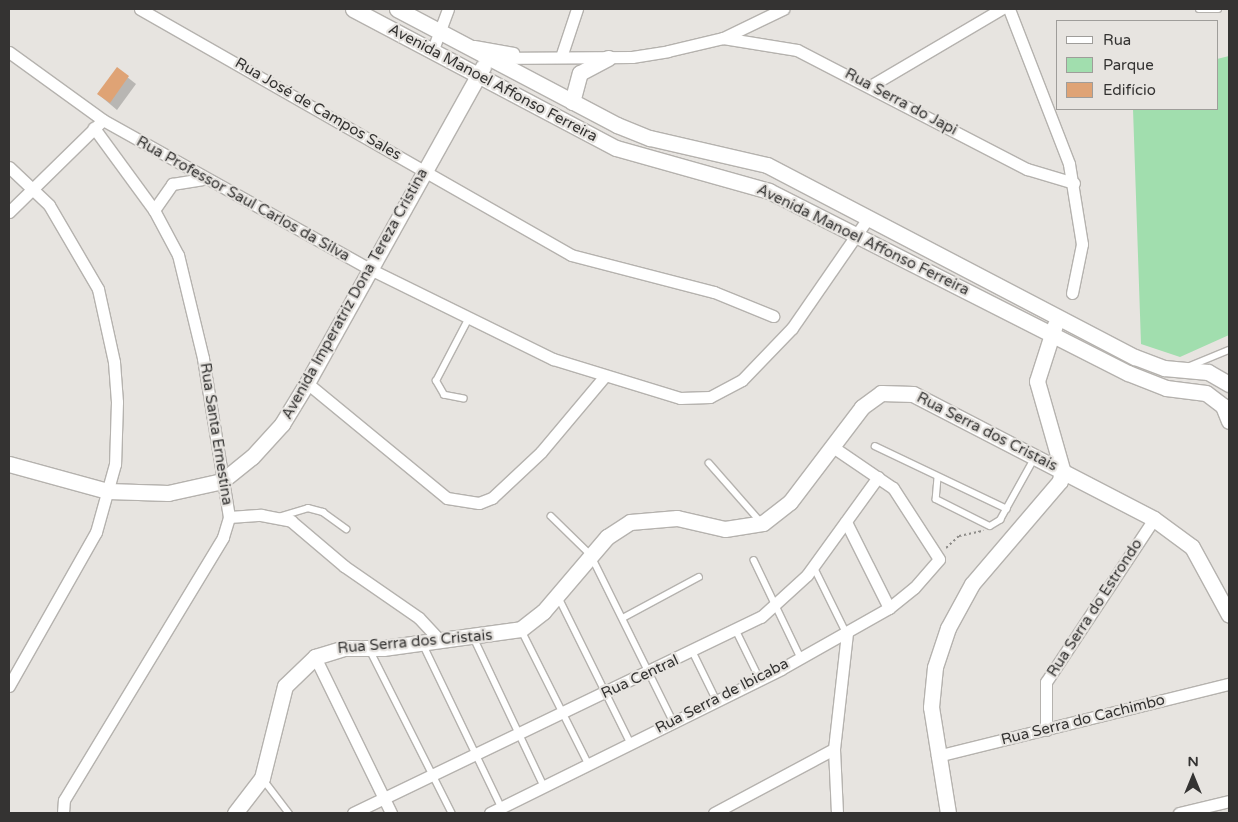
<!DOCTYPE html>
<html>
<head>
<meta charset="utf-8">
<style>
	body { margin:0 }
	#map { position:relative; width:1238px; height:822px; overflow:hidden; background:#e7e4e0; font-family:"Varela Round",sans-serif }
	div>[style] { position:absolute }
	.green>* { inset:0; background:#a1deae }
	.shadow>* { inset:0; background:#0003 }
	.building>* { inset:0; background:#dfa375 }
	.path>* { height:2px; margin-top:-1px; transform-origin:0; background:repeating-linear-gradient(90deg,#8e8c89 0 2.5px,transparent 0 5px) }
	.roads { filter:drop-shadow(1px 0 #b5b2ae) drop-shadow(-1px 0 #b5b2ae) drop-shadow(0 1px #b5b2ae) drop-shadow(0 -1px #b5b2ae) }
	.lane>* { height:5.5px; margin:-2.75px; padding:0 2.75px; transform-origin:2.75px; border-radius:2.75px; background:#fff }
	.street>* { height:11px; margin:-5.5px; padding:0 5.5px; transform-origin:5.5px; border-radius:5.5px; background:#fff }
	.secondary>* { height:15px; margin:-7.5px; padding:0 7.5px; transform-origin:7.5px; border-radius:7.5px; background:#fff }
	span { translate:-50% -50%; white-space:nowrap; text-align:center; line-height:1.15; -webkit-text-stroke:4.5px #e7e4e0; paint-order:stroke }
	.street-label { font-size:15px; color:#343332 }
	.frame { position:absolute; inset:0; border:10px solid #343332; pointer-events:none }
	.legend { position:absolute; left:1056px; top:20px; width:162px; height:90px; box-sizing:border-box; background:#e7e4e0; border:1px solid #9f9d9a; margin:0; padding:6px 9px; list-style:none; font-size:15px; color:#343332 }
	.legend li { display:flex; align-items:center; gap:10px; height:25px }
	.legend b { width:25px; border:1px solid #9f9d9a }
	.north { position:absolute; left:1168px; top:752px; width:50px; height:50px; -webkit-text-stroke:4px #e7e4e0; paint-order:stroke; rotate:0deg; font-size:14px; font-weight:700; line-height:20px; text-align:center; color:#343332 }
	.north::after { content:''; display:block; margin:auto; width:18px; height:22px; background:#343332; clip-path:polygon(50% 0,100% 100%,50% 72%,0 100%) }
</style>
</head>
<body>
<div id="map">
	<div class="green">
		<div style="clip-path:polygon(1229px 56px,1229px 335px,1180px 357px,1141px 344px,1133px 109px,1217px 109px,1217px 59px)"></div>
	</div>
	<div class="shadow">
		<div style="clip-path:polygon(117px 69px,136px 84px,117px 110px,98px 94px)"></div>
	</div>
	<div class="building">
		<div style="clip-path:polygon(117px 67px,129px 76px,110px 103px,97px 94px)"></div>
	</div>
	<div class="path">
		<div style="left:946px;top:548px;width:18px;rotate:-43deg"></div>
		<div style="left:959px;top:536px;width:25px;rotate:-12deg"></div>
	</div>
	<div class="roads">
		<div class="lane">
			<div style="left:1199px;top:9px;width:19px"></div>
			<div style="left:1190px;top:366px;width:42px;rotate:-22.3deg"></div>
			<div style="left:464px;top:399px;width:20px;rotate:-169deg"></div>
			<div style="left:444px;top:395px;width:16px;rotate:-120deg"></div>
			<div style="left:436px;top:381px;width:71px;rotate:-62.4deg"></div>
			<div style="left:875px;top:446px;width:146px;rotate:25.5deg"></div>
			<div style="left:709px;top:463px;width:79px;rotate:48.6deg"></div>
			<div style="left:938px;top:478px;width:21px;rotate:95deg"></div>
			<div style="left:936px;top:499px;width:60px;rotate:26.6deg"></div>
			<div style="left:990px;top:526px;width:12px;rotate:-31deg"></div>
			<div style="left:1000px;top:520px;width:70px;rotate:-60.9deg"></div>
			<div style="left:551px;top:516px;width:56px;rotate:44.3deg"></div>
			<div style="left:591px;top:555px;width:185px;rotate:63.7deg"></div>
			<div style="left:279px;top:517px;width:30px;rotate:-17deg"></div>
			<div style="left:308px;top:508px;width:16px;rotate:15deg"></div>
			<div style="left:323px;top:512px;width:29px;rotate:36deg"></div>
			<div style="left:754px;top:560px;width:106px;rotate:64.4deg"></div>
			<div style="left:814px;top:567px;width:72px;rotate:63.8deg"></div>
			<div style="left:558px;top:596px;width:163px;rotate:63.7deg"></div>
			<div style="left:623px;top:618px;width:86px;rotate:-28.3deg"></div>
			<div style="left:521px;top:629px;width:150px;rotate:63.4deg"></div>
			<div style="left:736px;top:630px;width:55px;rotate:63.9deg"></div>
			<div style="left:474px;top:638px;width:161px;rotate:64.7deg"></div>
			<div style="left:423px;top:644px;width:180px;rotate:64.3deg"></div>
			<div style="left:370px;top:650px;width:182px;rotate:63.3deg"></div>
			<div style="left:693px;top:652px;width:55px;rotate:63.9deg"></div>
			<div style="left:263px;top:779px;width:43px;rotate:52.6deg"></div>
		</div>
		<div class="street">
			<div style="left:140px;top:9px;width:496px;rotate:29.7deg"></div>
			<div style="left:571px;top:255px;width:148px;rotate:14.5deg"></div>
			<div style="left:714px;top:292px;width:64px;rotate:22.1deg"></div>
			<div style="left:1009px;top:9px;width:166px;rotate:68.8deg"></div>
			<div style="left:1069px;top:164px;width:81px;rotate:80.8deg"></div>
			<div style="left:1082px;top:244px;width:50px;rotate:101.5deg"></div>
			<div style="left:723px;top:38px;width:75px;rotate:9.2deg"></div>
			<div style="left:797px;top:50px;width:259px;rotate:27.4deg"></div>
			<div style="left:1027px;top:169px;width:49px;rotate:16.6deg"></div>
			<div style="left:474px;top:46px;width:40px;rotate:10deg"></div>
			<div style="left:9px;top:52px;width:116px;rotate:35.9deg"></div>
			<div style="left:103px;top:120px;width:306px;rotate:29.2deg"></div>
			<div style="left:370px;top:269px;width:204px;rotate:26.2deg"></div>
			<div style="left:553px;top:359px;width:133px;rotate:17.1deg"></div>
			<div style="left:680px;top:398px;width:30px;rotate:-2deg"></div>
			<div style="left:710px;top:397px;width:36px;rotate:-28deg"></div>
			<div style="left:742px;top:380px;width:72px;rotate:-46.1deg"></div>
			<div style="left:792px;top:328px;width:135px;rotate:-55.3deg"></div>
			<div style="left:432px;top:52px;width:46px;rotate:-69.6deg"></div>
			<div style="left:561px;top:57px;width:51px;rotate:-71.6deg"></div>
			<div style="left:491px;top:58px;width:141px;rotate:-0.4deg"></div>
			<div style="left:632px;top:57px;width:36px;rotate:-9deg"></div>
			<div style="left:668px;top:51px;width:57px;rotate:-13.3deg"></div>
			<div style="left:723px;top:38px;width:67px;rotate:-25.8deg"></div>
			<div style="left:872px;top:85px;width:150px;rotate:-30.5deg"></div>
			<div style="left:9px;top:167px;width:55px;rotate:43.5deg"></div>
			<div style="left:49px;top:205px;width:97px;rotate:59.7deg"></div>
			<div style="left:98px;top:289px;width:75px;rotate:77.6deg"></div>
			<div style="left:114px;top:362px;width:40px;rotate:85.7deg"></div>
			<div style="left:117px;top:402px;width:62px;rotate:91.8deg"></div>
			<div style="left:115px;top:464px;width:71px;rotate:105.6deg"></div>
			<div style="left:96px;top:532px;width:177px;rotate:119.5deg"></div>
			<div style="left:154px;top:210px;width:32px;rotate:-55deg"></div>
			<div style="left:172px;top:184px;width:30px;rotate:-9deg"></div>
			<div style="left:9px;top:212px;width:127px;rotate:-44.4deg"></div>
			<div style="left:307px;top:383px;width:181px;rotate:39.4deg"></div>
			<div style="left:447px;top:498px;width:32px;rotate:9deg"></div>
			<div style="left:479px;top:503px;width:14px;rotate:-21deg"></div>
			<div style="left:492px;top:498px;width:67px;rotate:-43.2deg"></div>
			<div style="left:541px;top:452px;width:98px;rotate:-50deg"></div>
			<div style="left:229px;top:517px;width:32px;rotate:-4deg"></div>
			<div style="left:261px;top:515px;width:31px;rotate:11deg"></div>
			<div style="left:291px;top:521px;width:70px;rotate:40.3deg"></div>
			<div style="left:344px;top:566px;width:91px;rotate:34.7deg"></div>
			<div style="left:419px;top:618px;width:26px;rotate:47deg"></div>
			<div style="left:846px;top:522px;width:96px;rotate:63.4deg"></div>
			<div style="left:315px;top:657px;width:174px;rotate:64deg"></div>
			<div style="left:1046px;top:730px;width:48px;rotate:-90deg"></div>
			<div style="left:1046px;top:682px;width:196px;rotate:-56.5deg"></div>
			<div style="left:937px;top:756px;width:301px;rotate:-13.9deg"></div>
			<div style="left:63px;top:813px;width:13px;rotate:-86deg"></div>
			<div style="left:64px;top:800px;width:307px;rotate:-58.8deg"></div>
			<div style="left:223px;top:537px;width:21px;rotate:-73deg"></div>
			<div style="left:229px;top:517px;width:161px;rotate:-99.3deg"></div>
			<div style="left:203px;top:358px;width:106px;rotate:-103.6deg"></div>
			<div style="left:178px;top:255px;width:51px;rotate:-118.1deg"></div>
			<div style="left:154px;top:210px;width:102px;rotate:-126.2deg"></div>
			<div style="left:353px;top:813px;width:453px;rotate:-25.7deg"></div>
			<div style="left:761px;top:617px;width:62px;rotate:-42.4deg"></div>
			<div style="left:807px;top:575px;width:121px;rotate:-54.1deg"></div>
			<div style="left:490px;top:813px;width:325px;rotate:-26.3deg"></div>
			<div style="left:781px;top:669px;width:124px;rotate:-29.5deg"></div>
			<div style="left:889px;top:608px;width:32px;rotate:-39deg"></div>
			<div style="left:914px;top:588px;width:38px;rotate:-49deg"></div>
			<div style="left:939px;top:559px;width:85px;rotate:-122.9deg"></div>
			<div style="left:893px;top:488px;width:73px;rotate:-145.7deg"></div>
			<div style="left:714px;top:813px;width:136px;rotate:-28.1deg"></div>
			<div style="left:837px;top:813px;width:64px;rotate:-92.7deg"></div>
			<div style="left:834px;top:749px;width:116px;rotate:-83.6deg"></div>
			<div style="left:1179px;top:813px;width:51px;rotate:-13.5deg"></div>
		</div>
		<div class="secondary">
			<div style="left:353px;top:9px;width:297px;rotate:27.9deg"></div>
			<div style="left:616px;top:148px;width:159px;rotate:15.7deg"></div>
			<div style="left:769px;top:191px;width:402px;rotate:26.9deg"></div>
			<div style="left:1128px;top:373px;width:41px;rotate:21.5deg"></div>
			<div style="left:1166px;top:388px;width:40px;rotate:7.1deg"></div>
			<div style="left:1206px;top:393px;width:21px;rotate:37deg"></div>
			<div style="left:1223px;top:406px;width:16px;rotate:68deg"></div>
			<div style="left:397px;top:9px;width:249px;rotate:27.8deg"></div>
			<div style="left:617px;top:125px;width:35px;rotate:22deg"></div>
			<div style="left:650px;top:138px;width:120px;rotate:13deg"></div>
			<div style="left:767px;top:165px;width:415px;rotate:27.6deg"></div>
			<div style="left:1135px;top:357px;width:31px;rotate:21deg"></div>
			<div style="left:1164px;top:368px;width:44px;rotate:5.2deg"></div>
			<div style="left:1208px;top:372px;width:24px;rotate:30deg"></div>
			<div style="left:572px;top:102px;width:30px;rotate:-75deg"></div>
			<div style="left:580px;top:73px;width:32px;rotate:-28deg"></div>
			<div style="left:9px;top:464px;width:103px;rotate:15.3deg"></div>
			<div style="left:108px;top:491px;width:60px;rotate:1.9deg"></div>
			<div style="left:168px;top:493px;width:55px;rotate:-12.5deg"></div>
			<div style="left:222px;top:481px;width:38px;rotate:-39deg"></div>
			<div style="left:252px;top:457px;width:45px;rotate:-47.7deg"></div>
			<div style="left:282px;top:424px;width:48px;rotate:-58.6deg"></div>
			<div style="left:307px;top:383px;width:362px;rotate:-60.9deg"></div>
			<div style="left:235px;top:813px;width:44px;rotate:-52.4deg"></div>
			<div style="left:262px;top:778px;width:95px;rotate:-76deg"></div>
			<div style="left:285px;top:686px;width:42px;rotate:-44deg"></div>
			<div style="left:315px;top:657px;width:31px;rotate:-17deg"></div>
			<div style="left:345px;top:648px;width:38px"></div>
			<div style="left:383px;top:648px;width:139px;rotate:-7.8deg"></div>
			<div style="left:521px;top:629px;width:28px;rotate:-38deg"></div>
			<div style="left:543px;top:612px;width:99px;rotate:-49.5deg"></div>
			<div style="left:607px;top:537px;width:27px;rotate:-33deg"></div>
			<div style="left:630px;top:522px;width:47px;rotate:-4.9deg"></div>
			<div style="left:677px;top:518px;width:49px;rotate:12.9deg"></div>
			<div style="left:725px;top:529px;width:38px;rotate:-9deg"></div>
			<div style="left:763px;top:523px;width:34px;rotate:-38deg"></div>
			<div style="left:790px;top:502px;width:119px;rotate:-52.8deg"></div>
			<div style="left:862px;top:407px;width:24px;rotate:-36deg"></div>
			<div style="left:881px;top:393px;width:32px;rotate:2deg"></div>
			<div style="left:913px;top:394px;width:271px;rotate:27.4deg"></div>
			<div style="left:1154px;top:519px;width:47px;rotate:36.4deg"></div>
			<div style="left:1192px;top:547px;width:77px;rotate:61.4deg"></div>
			<div style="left:948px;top:813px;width:107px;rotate:-99.1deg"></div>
			<div style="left:931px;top:707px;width:40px;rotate:-84.3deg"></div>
			<div style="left:935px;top:667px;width:41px;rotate:-71.6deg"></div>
			<div style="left:948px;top:628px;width:50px;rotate:-61.4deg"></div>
			<div style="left:972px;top:584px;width:135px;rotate:-49.5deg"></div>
			<div style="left:1060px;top:481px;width:12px;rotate:-81deg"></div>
			<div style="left:1062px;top:469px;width:91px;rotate:-105.9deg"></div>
			<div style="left:1037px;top:381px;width:59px;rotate:-72.2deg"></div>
		</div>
	</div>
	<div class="street-label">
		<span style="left:493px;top:83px;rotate:28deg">Avenida Manoel Affonso Ferreira</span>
		<span style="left:901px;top:102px;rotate:28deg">Rua Serra do Japi</span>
		<span style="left:318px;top:109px;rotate:30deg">Rua José de Campos Sales</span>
		<span style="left:243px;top:199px;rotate:29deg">Rua Professor Saul Carlos da Silva</span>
		<span style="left:863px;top:240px;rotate:26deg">Avenida Manoel Affonso Ferreira</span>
		<span style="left:355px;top:294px;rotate:-61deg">Avenida Imperatriz Dona Tereza Cristina</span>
		<span style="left:987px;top:432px;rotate:27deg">Rua Serra dos Cristais</span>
		<span style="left:216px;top:434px;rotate:81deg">Rua Santa Ernestina</span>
		<span style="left:1095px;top:608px;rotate:-57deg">Rua Serra do Estrondo</span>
		<span style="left:415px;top:642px;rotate:-5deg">Rua Serra dos Cristais</span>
		<span style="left:640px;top:677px;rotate:-25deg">Rua Central</span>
		<span style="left:722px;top:696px;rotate:-27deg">Rua Serra de Ibicaba</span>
		<span style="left:1083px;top:720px;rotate:-14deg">Rua Serra do Cachimbo</span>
	</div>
	<div class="frame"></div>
	<ul class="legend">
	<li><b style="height:6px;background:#fff"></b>Rua</li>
	<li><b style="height:14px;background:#a1deae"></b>Parque</li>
	<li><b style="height:14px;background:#dfa375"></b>Edifício</li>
	</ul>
	<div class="north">N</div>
</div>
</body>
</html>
